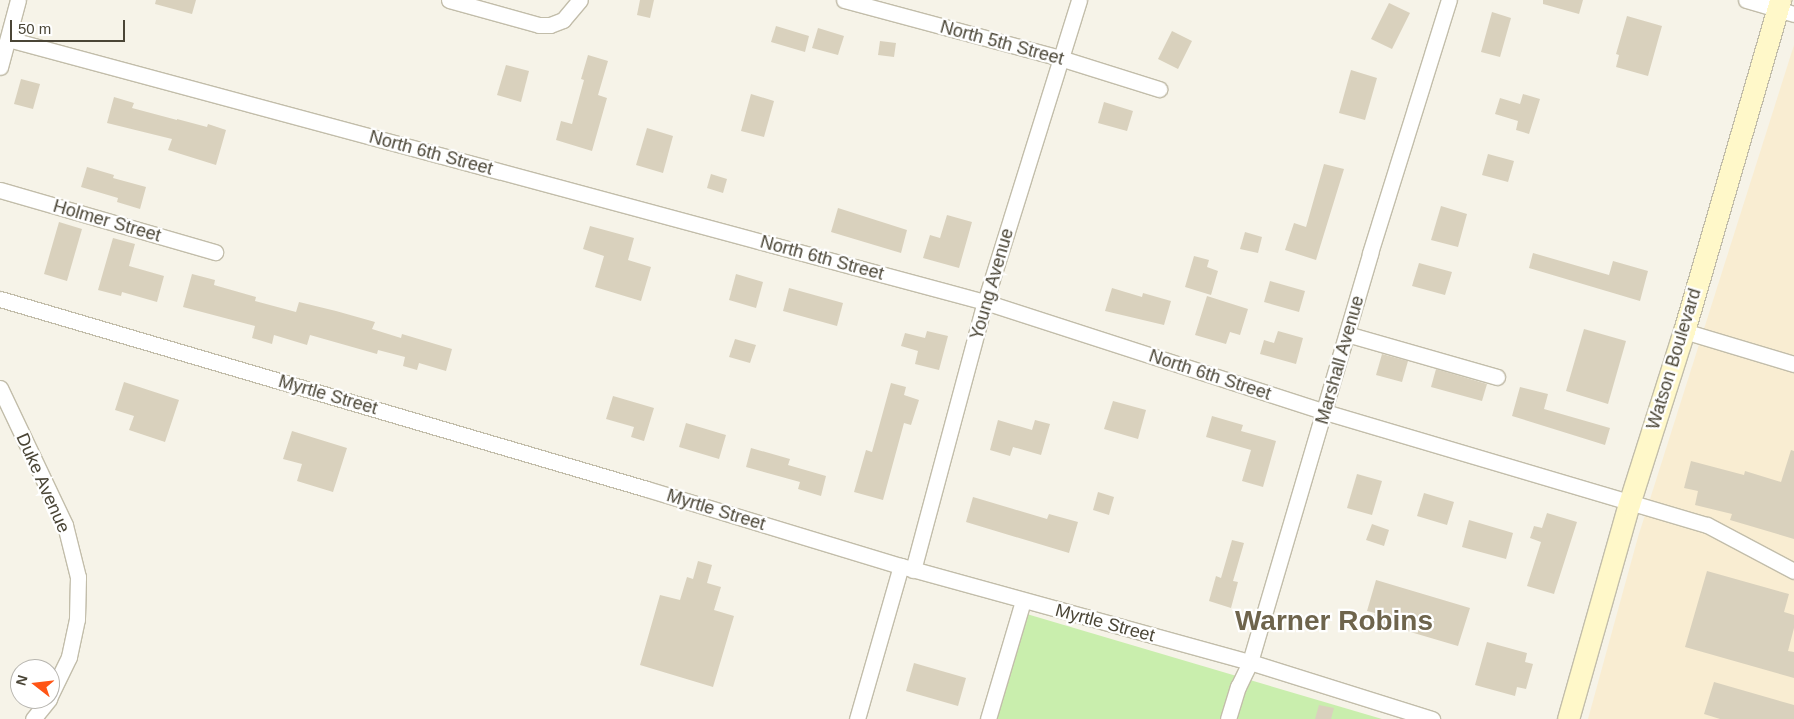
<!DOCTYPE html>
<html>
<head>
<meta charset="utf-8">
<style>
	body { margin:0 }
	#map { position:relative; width:1794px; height:719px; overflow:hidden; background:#f6f3e8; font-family:Helvetica,sans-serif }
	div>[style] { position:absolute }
	.commercial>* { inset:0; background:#f9edd2 }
	.green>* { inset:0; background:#c9eead }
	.building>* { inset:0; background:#d9d1bd }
	.roads { filter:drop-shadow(1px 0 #c2bdaa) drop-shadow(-1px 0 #c2bdaa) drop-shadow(0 1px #c2bdaa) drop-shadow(0 -1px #c2bdaa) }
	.street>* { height:15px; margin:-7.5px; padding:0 7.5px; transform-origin:7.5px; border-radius:7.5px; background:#fff }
	.secondary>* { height:21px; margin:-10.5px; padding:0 10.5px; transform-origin:10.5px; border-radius:10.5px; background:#fff8c9 }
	span { translate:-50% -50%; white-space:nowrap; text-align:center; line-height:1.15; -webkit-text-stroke:4.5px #fff; paint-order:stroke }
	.street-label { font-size:18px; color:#4a4536 }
	.town-label { font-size:28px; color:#6e644c; font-weight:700 }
	.north { position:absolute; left:10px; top:659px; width:50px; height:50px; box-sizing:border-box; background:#fff; border:1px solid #b7b5af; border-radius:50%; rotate:286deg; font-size:14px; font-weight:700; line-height:20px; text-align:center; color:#4a4536 }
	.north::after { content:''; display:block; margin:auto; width:18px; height:22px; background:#ff5516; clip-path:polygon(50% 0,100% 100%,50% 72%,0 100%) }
	.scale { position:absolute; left:10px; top:20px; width:115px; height:22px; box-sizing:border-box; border:2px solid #4a4536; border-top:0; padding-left:6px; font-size:15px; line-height:18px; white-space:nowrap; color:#4a4536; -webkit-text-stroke:4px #fff; paint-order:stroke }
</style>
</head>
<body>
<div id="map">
	<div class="commercial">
		<div style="clip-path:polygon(1794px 45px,1794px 719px,1588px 719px,1638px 537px)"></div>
	</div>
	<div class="green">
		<div style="clip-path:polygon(1020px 612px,1382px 719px,989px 719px)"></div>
	</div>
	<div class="building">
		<div style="clip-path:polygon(156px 0,196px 0,192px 14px,155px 4px)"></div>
		<div style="clip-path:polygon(640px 0,654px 0,650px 18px,637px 15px)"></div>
		<div style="clip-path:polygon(1543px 0,1583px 0,1579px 14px,1543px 4px)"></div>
		<div style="clip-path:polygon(1389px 3px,1410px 13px,1392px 49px,1371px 39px)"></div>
		<div style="clip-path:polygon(1492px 12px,1511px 18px,1500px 57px,1481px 52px)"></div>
		<div style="clip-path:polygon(1627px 16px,1662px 26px,1648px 76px,1616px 67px,1619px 55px,1616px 54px)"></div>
		<div style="clip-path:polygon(776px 26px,809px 36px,805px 52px,771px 42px)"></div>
		<div style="clip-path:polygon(818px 28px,844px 36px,838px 55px,812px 48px)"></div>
		<div style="clip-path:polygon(1172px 31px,1192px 41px,1178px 69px,1158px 59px)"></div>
		<div style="clip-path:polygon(880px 41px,896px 43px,894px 57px,878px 55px)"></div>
		<div style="clip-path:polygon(588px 55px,608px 61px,598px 95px,607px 98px,592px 151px,556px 140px,561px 121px,572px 124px,584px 80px,581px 79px)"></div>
		<div style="clip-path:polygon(506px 65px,529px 71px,521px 102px,497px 95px)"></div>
		<div style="clip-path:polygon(1351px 70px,1377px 78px,1365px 120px,1339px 113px)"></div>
		<div style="clip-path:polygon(21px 79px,40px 84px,33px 109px,14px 104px)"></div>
		<div style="clip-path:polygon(751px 94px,774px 101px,764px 137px,741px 131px)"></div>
		<div style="clip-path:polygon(1523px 94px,1540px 99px,1529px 134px,1516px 130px,1518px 121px,1495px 114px,1500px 98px,1520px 104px)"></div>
		<div style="clip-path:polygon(114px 97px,134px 103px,132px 108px,177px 120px,177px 119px,207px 127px,208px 124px,226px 130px,216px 165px,168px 150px,172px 139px,107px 123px)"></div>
		<div style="clip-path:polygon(1104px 102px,1133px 111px,1127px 131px,1098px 123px)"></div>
		<div style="clip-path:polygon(647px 128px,673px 136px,663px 173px,636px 165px)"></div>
		<div style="clip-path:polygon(1488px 154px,1514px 161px,1508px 182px,1482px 175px)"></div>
		<div style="clip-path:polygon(1324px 164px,1344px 169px,1316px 260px,1285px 250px,1294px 223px,1306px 227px)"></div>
		<div style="clip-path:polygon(87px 167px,114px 175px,113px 178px,146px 187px,140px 209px,117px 202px,118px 198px,81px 187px)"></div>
		<div style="clip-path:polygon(711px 174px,727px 179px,723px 193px,707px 188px)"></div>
		<div style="clip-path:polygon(1441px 206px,1467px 214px,1458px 247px,1431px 240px)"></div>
		<div style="clip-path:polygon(838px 208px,907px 230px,901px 253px,831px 232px)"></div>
		<div style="clip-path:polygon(947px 215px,972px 222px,959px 268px,923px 258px,930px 235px,940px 238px)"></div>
		<div style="clip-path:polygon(59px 222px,82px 229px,67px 281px,44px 274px)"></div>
		<div style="clip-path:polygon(590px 226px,634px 238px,628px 260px,651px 267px,641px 301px,595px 287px,604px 256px,583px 249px)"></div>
		<div style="clip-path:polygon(1245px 232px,1262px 237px,1258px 253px,1240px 249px)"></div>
		<div style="clip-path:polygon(113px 238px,135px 244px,129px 266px,164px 276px,157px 302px,122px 292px,121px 296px,98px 290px)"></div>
		<div style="clip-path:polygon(1533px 253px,1609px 275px,1613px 261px,1648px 271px,1640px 301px,1529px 268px)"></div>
		<div style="clip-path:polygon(1194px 256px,1209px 260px,1207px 267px,1218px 271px,1211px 295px,1185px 287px)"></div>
		<div style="clip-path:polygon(1419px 263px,1452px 272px,1445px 295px,1412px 286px)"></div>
		<div style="clip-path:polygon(192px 274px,215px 280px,214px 285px,256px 297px,255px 301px,296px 312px,299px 302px,336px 311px,375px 322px,372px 329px,401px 338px,402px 334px,452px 349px,446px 371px,419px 363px,417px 370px,403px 366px,405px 357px,378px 350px,377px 354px,310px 335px,307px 345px,274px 335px,272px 344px,252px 338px,255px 326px,183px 307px)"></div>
		<div style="clip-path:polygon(736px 274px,763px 282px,756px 308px,729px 300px)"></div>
		<div style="clip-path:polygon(1270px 281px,1305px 291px,1299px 312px,1264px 302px)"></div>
		<div style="clip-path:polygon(789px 288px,843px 303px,837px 326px,783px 311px)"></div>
		<div style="clip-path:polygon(1112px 288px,1142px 297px,1143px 293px,1171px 301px,1164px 325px,1105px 311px)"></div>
		<div style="clip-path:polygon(1207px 296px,1248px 309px,1240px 335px,1230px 332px,1226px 344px,1195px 335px)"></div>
		<div style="clip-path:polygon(1584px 329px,1626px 341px,1608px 404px,1566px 391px)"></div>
		<div style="clip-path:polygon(927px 331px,948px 336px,939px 370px,915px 364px,918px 351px,901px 346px,905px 333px,925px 338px)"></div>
		<div style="clip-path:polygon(1278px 331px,1303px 338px,1296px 364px,1260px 354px,1264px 340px,1274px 343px)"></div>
		<div style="clip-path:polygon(735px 339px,756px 345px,750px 363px,729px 357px)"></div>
		<div style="clip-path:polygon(1382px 354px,1408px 361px,1402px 382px,1376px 375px)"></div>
		<div style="clip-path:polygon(1436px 369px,1487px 384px,1482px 401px,1431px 387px)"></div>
		<div style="clip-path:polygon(124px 382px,179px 400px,165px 442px,129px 430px,134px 416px,115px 410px)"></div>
		<div style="clip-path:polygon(891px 383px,906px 387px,904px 395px,919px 400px,911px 425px,904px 423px,883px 500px,854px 492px,866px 450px,872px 452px)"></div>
		<div style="clip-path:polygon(1520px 387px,1548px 394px,1544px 409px,1610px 428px,1605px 445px,1512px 416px)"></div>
		<div style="clip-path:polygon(613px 396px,654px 408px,644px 441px,631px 437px,634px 427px,606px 419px)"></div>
		<div style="clip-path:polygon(1113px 401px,1146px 410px,1138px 439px,1104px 429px)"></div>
		<div style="clip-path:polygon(1212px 416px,1243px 425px,1241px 431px,1276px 441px,1263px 487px,1242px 481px,1251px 450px,1206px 437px)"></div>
		<div style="clip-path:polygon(998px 420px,1032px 430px,1035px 420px,1050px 424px,1041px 455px,1013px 447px,1010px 456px,990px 450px)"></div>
		<div style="clip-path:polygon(686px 423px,726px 435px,719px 459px,679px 447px)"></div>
		<div style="clip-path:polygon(292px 431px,347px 448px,333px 492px,297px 481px,302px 464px,283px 459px)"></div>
		<div style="clip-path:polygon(751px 448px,790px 459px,788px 465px,826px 476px,821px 496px,798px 489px,800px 482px,746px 467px)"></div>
		<div style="clip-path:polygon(1791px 450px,1794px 451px,1794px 539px,1730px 520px,1732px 514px,1695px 505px,1698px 491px,1684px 488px,1691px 461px,1744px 475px,1745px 471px,1781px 482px)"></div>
		<div style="clip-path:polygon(1357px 474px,1382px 481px,1372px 515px,1347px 508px)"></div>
		<div style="clip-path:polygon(1098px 492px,1114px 497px,1109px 515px,1093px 510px)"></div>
		<div style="clip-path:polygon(1424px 493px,1454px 502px,1447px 525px,1417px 516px)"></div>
		<div style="clip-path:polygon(973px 497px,1047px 519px,1049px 514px,1078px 522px,1069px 553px,966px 522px)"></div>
		<div style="clip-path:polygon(1547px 513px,1577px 522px,1554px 594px,1527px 586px,1541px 542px,1530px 538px,1534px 526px,1542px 528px)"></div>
		<div style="clip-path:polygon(1469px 520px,1513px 533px,1506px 559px,1462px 547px)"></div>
		<div style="clip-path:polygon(1372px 524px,1389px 530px,1384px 546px,1366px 540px)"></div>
		<div style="clip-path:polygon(1232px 540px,1244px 543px,1233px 581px,1238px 582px,1231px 608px,1209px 601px,1216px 576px,1221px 578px)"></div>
		<div style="clip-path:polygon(698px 561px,712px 565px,707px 583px,721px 587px,714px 610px,734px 616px,713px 687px,640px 665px,660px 595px,680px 600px,687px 577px,693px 579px)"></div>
		<div style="clip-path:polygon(1707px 571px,1789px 594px,1784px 612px,1794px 615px,1794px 628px,1788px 651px,1794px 652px,1794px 678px,1685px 647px)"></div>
		<div style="clip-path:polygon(1376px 580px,1470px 608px,1458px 646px,1373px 621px,1375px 613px,1367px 611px)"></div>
		<div style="clip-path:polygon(1487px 642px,1527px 653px,1525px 662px,1533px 664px,1526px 689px,1517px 687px,1515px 696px,1475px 685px)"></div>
		<div style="clip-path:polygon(914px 663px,966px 678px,958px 706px,906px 691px)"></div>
		<div style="clip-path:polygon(1714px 682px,1794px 705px,1794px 719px,1720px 719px,1704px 714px)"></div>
		<div style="clip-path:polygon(1319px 705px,1334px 708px,1331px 719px,1315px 719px)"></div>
	</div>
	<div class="roads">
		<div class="street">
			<div style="left:449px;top:0;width:93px;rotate:15.5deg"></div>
			<div style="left:539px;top:25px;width:11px"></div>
			<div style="left:550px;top:25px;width:14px;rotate:-21deg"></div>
			<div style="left:563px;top:20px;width:26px;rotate:-50deg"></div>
			<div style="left:844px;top:0;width:224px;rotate:15deg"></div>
			<div style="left:1060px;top:58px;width:104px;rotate:17.4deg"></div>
			<div style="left:1746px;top:0;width:50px;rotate:16.3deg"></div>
			<div style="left:8px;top:39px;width:1012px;rotate:15.07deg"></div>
			<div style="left:985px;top:302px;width:357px;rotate:17.9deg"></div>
			<div style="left:1325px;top:412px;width:398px;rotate:16.5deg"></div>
			<div style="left:1707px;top:525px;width:98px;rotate:27.9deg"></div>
			<div style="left:0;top:67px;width:69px;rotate:-75deg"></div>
			<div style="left:0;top:190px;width:224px;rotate:16.1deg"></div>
			<div style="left:0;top:299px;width:674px;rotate:16.37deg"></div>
			<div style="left:647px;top:489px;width:265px;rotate:16.9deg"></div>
			<div style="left:901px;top:566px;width:362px;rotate:15.4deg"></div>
			<div style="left:1250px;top:662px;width:191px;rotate:17.4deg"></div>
			<div style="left:1684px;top:331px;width:115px;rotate:16.7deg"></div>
			<div style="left:1347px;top:334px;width:156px;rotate:16deg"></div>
			<div style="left:0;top:388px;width:152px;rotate:64.6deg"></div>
			<div style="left:65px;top:525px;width:54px;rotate:76deg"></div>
			<div style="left:78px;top:577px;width:42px;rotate:91.4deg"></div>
			<div style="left:77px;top:619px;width:39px;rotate:102deg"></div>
			<div style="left:69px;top:657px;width:43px;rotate:116deg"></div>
			<div style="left:913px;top:570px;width:278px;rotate:-75deg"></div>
			<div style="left:985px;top:302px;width:316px;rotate:-72.7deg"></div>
			<div style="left:33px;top:719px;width:26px;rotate:-51deg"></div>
			<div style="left:857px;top:719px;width:159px;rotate:-74deg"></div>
			<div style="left:988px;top:719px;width:123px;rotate:-73.5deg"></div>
			<div style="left:1228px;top:719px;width:34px;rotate:-73deg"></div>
			<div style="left:1238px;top:687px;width:28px;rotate:-64deg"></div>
			<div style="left:1250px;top:662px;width:426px;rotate:-73.6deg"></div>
			<div style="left:1370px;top:253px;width:265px;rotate:-72.7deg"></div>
		</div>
		<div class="secondary">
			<div style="left:1568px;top:719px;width:223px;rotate:-74.2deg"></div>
			<div style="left:1629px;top:504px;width:182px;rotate:-72.4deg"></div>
			<div style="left:1684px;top:331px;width:345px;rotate:-73.8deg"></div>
		</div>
	</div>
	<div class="street-label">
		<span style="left:1002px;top:43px;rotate:15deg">North 5th Street</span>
		<span style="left:431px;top:153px;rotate:15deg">North 6th Street</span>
		<span style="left:107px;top:221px;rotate:16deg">Holmer Street</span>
		<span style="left:822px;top:258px;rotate:15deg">North 6th Street</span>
		<span style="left:992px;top:284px;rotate:-74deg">Young Avenue</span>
		<span style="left:1674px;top:359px;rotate:-73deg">Watson Boulevard</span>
		<span style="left:1340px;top:360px;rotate:-74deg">Marshall Avenue</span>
		<span style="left:1210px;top:375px;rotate:18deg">North 6th Street</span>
		<span style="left:328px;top:395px;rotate:16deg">Myrtle Street</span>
		<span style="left:43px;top:483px;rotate:66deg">Duke Avenue</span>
		<span style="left:716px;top:510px;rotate:17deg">Myrtle Street</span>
		<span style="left:1105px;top:623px;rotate:15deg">Myrtle Street</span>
	</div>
	<div class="town-label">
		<span style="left:1334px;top:621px">Warner Robins</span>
	</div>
	<div class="north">N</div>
	<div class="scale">50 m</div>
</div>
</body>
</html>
